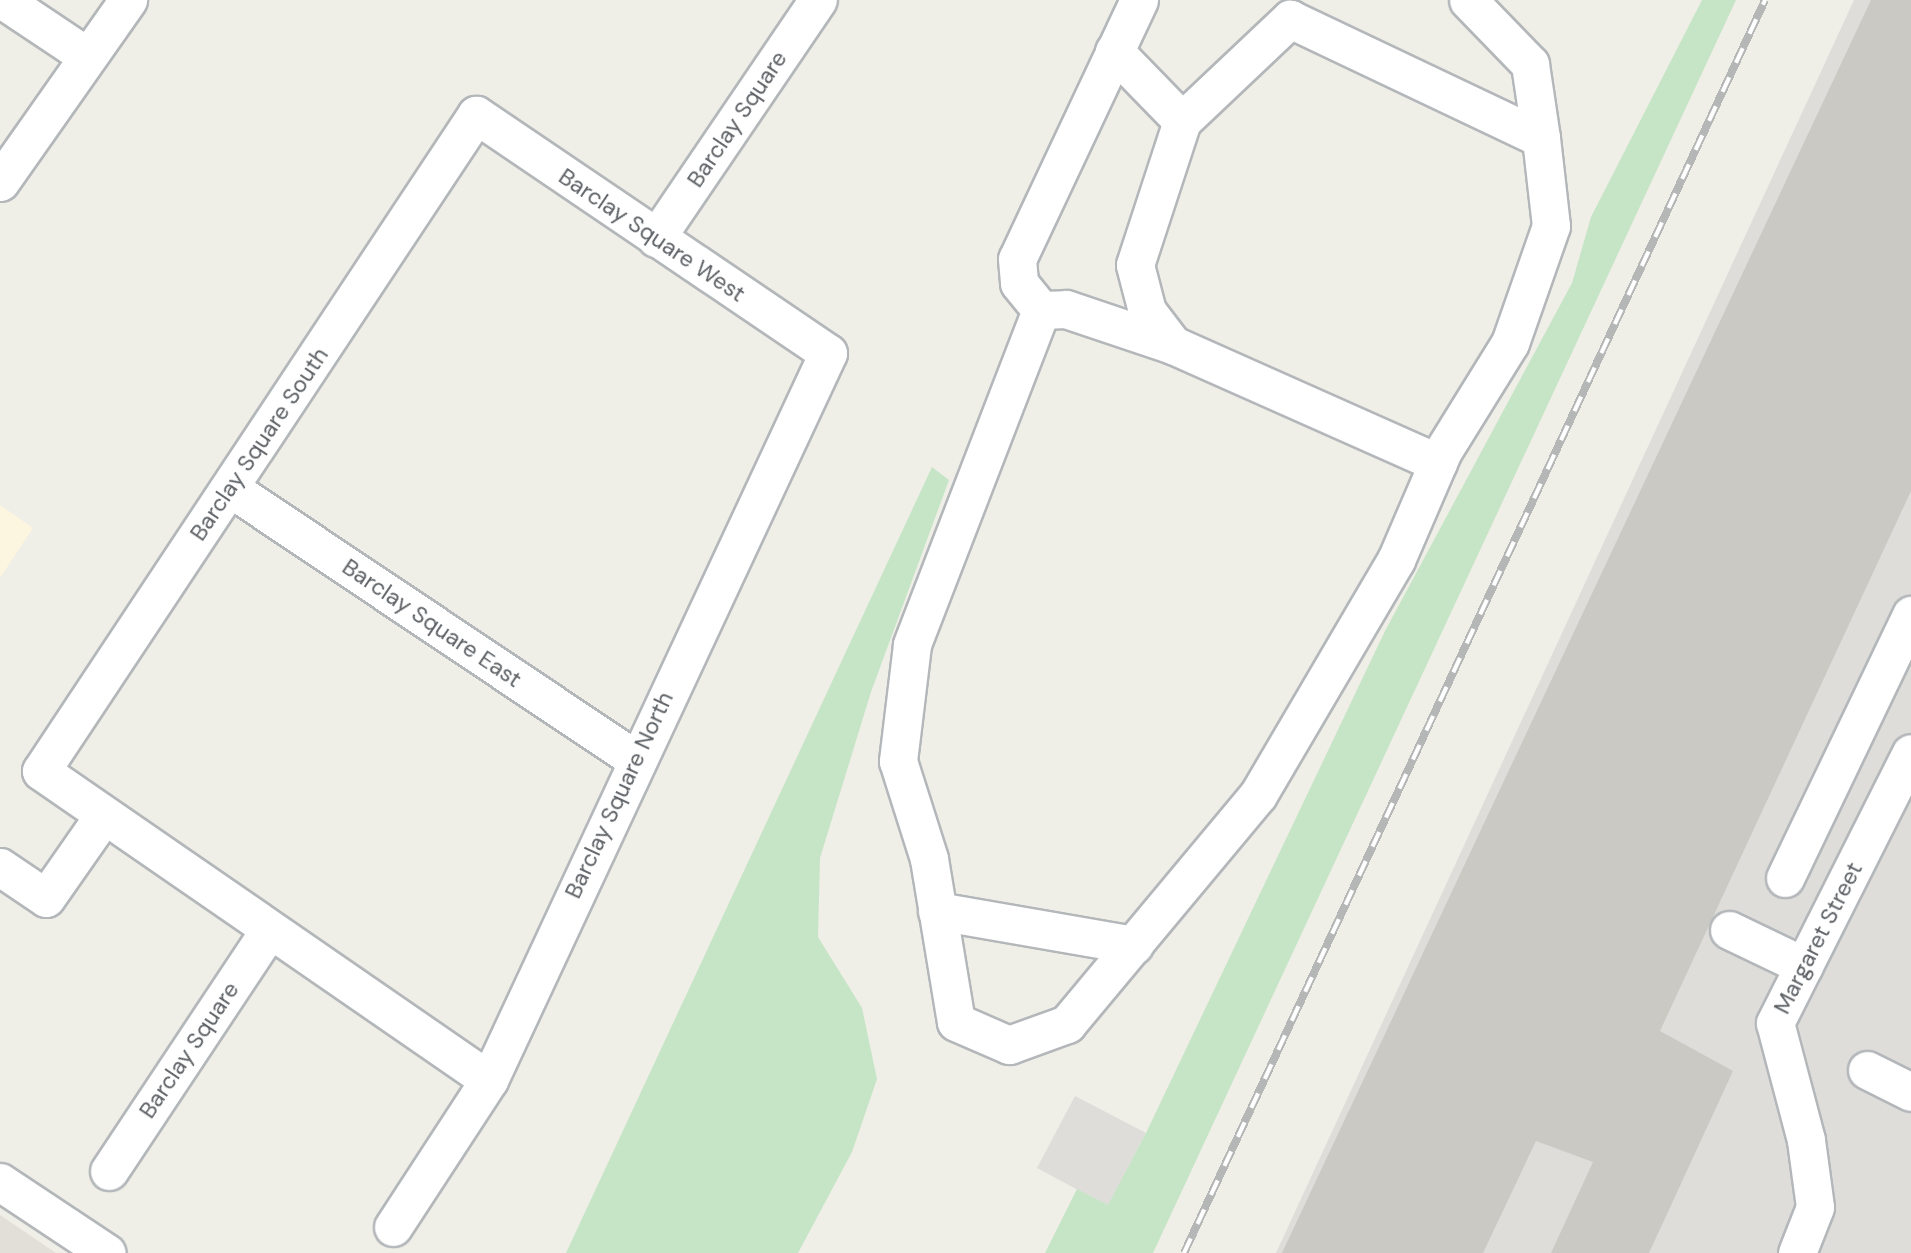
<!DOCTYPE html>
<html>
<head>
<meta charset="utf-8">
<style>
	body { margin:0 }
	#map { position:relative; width:1911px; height:1253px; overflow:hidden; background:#efeee7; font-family:"DM Sans",sans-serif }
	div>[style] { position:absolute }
	.commercial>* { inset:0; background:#fcf5e0 }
	.industrial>* { inset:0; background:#deddd9 }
	.education>* { inset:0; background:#e2dfd8 }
	.green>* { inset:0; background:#c6e5c6 }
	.building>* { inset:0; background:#cbc9c4 }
	.roads { filter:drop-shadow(2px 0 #b4b7ba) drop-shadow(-2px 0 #b4b7ba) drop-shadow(0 2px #b4b7ba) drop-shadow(0 -2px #b4b7ba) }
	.minor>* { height:37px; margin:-18.5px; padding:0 18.5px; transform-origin:18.5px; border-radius:18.5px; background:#fff }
	.rail>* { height:8px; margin-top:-4px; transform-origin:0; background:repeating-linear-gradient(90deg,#fff 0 16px,#b5b6b6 0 32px); box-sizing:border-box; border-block:2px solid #b5b6b6 }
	span { translate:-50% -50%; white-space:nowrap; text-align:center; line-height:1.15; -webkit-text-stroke:6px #fff; paint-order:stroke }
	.street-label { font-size:23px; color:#5e6266 }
</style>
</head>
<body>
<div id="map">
	<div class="commercial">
		<div style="clip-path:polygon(0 505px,33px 528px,0 578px)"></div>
	</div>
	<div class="industrial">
		<div style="clip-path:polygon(1854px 0,1911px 0,1911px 1253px,1276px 1253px)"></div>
		<div style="clip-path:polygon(1075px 1096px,1146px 1133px,1108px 1206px,1037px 1168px)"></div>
	</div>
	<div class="education">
		<div style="clip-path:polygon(0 1215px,56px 1253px,0 1253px)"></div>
	</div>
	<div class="green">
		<div style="clip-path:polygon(1702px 0,1736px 0,1153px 1253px,1045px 1253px,1077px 1189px,1108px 1205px,1146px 1133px,1385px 631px,1572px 283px,1591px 217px)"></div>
		<div style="clip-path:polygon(932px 467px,949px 480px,871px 692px,820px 858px,818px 937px,862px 1008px,877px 1079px,852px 1152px,798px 1253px,566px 1253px)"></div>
	</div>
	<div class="building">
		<div style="clip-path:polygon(1871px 0,1911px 0,1911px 491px,1660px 1031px,1733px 1071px,1649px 1253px,1551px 1253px,1593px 1162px,1536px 1141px,1483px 1253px,1282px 1253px)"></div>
	</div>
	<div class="roads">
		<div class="minor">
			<div style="left:3px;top:0;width:101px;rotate:33.7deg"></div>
			<div style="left:1139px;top:0;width:286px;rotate:115.2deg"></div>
			<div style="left:1017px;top:259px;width:24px;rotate:85deg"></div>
			<div style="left:1019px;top:283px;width:35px;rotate:51deg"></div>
			<div style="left:1041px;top:310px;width:359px;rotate:111.1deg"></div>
			<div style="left:912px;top:645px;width:117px;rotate:96.9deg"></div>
			<div style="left:898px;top:761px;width:103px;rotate:72.4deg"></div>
			<div style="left:929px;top:859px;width:165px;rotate:80.6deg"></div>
			<div style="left:956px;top:1022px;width:58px;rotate:23.5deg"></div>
			<div style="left:1009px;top:1045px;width:62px;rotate:-19.9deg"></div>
			<div style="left:1067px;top:1024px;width:298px;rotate:-50.2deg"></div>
			<div style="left:1258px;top:795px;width:273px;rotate:-59.6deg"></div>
			<div style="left:1396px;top:560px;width:119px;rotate:-66.7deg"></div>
			<div style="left:1443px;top:451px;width:127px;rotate:-58.2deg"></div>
			<div style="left:1510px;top:343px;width:124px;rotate:-70.7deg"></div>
			<div style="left:1551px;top:226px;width:89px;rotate:-96.5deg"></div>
			<div style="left:1541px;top:138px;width:75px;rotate:-98.5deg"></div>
			<div style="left:1530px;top:64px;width:89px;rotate:-134.1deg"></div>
			<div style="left:1114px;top:51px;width:98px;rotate:45.8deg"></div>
			<div style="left:1182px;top:121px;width:151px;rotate:108.1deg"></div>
			<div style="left:1135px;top:265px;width:48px;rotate:75.4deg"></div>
			<div style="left:1147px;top:311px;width:43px;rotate:52.6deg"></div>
			<div style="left:1173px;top:345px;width:290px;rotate:24deg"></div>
			<div style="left:1182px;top:121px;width:149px;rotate:-43.4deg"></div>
			<div style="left:1290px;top:19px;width:278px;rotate:25.4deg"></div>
			<div style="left:0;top:182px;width:223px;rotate:-54.9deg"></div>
			<div style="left:656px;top:238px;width:288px;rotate:-55.8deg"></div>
			<div style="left:1041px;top:310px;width:25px;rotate:-2deg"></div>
			<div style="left:1066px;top:309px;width:113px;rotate:18.6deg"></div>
			<div style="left:230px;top:488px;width:486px;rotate:33.8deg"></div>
			<div style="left:0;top:867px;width:55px;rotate:34deg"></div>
			<div style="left:46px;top:898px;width:101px;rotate:-55.1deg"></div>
			<div style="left:1785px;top:878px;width:292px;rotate:-64.4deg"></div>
			<div style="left:937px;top:911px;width:200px;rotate:9.8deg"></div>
			<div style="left:1729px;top:930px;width:83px;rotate:25.6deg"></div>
			<div style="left:1867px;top:1070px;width:49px;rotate:26.6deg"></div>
			<div style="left:109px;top:1171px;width:289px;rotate:-56.4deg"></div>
			<div style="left:0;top:1182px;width:128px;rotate:33.6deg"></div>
			<div style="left:393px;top:1227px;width:176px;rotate:-56.9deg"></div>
			<div style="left:489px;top:1080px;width:802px;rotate:-65deg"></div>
			<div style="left:828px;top:353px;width:425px;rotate:-145.9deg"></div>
			<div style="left:476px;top:115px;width:787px;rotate:123.55deg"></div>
			<div style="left:41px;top:771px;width:544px;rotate:34.6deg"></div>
			<div style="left:1797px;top:1253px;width:49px;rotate:-68.6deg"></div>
			<div style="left:1815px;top:1207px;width:68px;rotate:-97.7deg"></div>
			<div style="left:1806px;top:1140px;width:121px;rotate:-104.8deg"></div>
			<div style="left:1775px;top:1023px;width:302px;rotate:-63.3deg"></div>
		</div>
	</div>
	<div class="rail">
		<div style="left:1184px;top:1253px;width:1381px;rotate:-65.12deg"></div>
	</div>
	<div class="street-label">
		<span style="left:737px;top:119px;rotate:-56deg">Barclay Square</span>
		<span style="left:652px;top:235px;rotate:34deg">Barclay Square West</span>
		<span style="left:259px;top:444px;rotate:-56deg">Barclay Square South</span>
		<span style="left:432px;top:623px;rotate:34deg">Barclay Square East</span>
		<span style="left:619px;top:795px;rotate:-65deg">Barclay Square North</span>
		<span style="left:1818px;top:938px;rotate:-63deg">Margaret Street</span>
		<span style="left:189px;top:1050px;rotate:-56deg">Barclay Square</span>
	</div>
</div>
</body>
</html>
